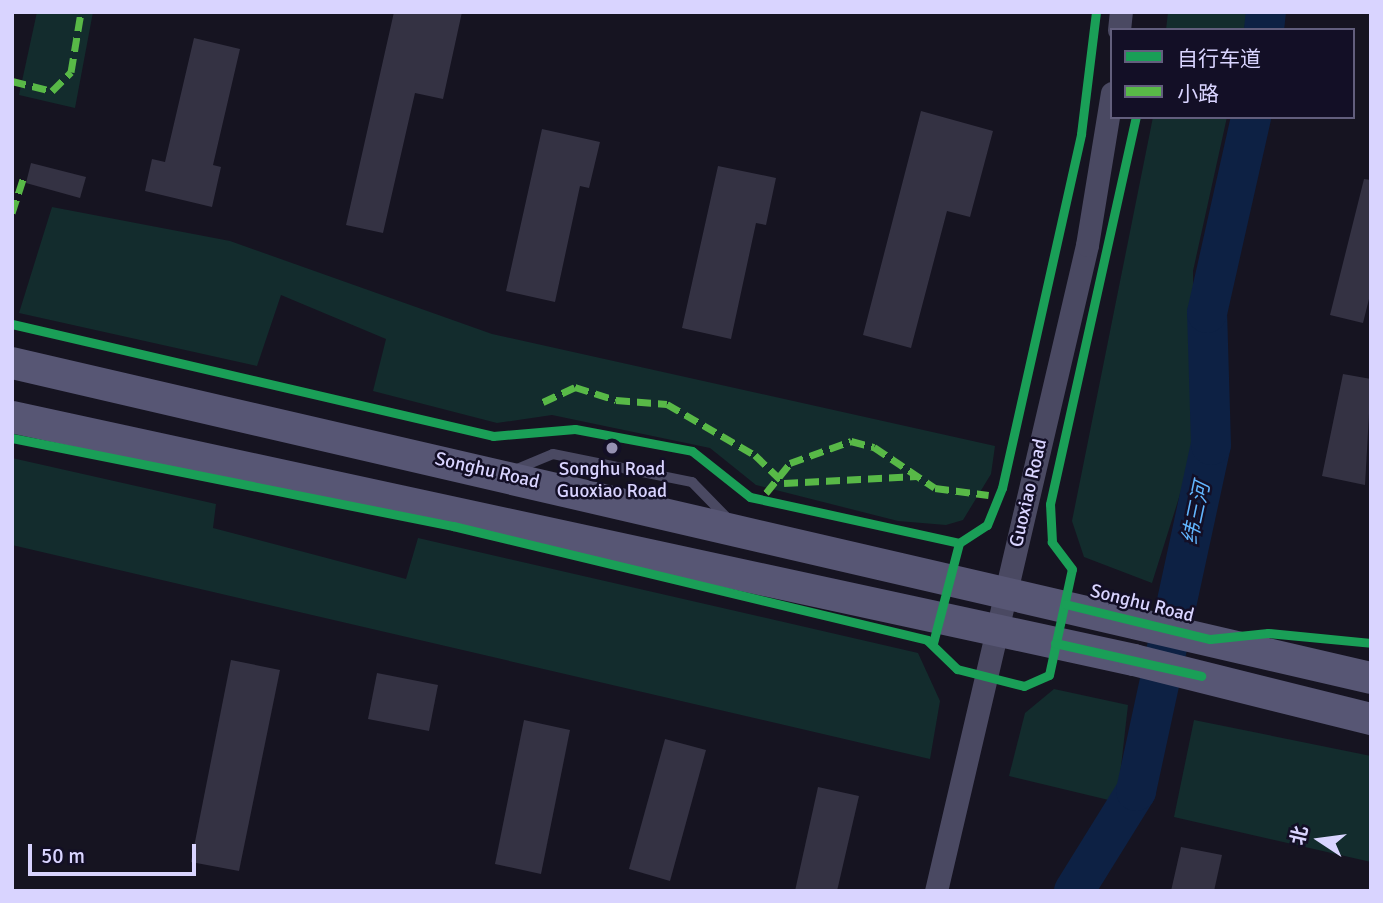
<!DOCTYPE html>
<html>
<head>
<meta charset="utf-8">
<style>
	body { margin:0 }
	#map { position:relative; width:1383px; height:903px; overflow:hidden; background:#161421; font-family:Signika,"Noto Sans SC",sans-serif }
	div>[style] { position:absolute }
	.green>* { inset:0; background:#132c2d }
	.river>* { height:40px; margin:-20px; padding:0 20px; transform-origin:20px; border-radius:20px; background:#0d2144 }
	.building>* { inset:0; background:#343243 }
	.service>* { height:10px; margin:-5px; padding:0 5px; transform-origin:5px; border-radius:5px; background:#4a4962 }
	.minor>* { height:23px; margin:-11.5px; padding:0 11.5px; transform-origin:11.5px; border-radius:11.5px; background:#4a4962 }
	.secondary>* { height:32px; margin:-16px; padding:0 16px; transform-origin:16px; border-radius:16px; background:#575674 }
	.quiet>* { height:7px; margin-top:-3.5px; transform-origin:0; background:repeating-linear-gradient(90deg,#58b947 0 14px,transparent 0 21px) }
	.cycleway>* { height:9px; margin:-4.5px; padding:0 4.5px; transform-origin:4.5px; border-radius:4.5px; background:#1a9f57 }
	.dots>* { width:19px; height:19px; translate:-50% -50%; box-sizing:border-box; border:4px solid #130f26; border-radius:50% }
	span { translate:-50% -50%; white-space:nowrap; text-align:center; line-height:1.15; -webkit-text-stroke:5px #130f26; paint-order:stroke }
	.poi-label { font-size:19px; color:#d9d4ff }
	.street-label { font-size:19px; color:#d9d4ff }
	.water-label { font-size:21px; color:#62b6ff; font-style:italic }
	.frame { position:absolute; inset:0; border:14px solid #d9d4ff; pointer-events:none }
	.legend { position:absolute; left:1110px; top:28px; width:245px; height:91px; box-sizing:border-box; background:#130f26; border:2px solid #625e7d; margin:0; padding:9px 12px; list-style:none; font-size:21px; color:#d9d4ff }
	.legend li { display:flex; align-items:center; gap:14px; height:35px }
	.legend b { width:35px; border:2px solid #625e7d }
	.north { position:absolute; left:1285px; top:805px; width:70px; height:70px; -webkit-text-stroke:5px #130f26; paint-order:stroke; rotate:283deg; font-size:19px; font-weight:700; line-height:28px; text-align:center; color:#d9d4ff }
	.north::after { content:''; display:block; margin:auto; width:24px; height:32px; background:#d9d4ff; clip-path:polygon(50% 0,100% 100%,50% 72%,0 100%) }
	.scale { position:absolute; left:28px; top:844px; width:168px; height:32px; box-sizing:border-box; border:4px solid #d9d4ff; border-top:0; padding-left:9px; font-size:21px; line-height:24px; white-space:nowrap; color:#d9d4ff; -webkit-text-stroke:5px #130f26; paint-order:stroke }
</style>
</head>
<body>
<div id="map">
	<div class="green">
		<div style="clip-path:polygon(37px 12px,93px 12px,75px 108px,19px 95px)"></div>
		<div style="clip-path:polygon(1168px 12px,1247px 12px,1244px 30px,1166px 30px)"></div>
		<div style="clip-path:polygon(1153px 117px,1227px 117px,1193px 271px,1195px 447px,1152px 583px,1084px 557px,1072px 521px)"></div>
		<div style="clip-path:polygon(52px 207px,230px 241px,492px 334px,995px 446px,991px 474px,963px 520px,946px 525px,898px 521px,756px 485px,710px 448px,552px 415px,497px 423px,373px 391px,386px 339px,281px 295px,257px 366px,19px 313px)"></div>
		<div style="clip-path:polygon(12px 458px,216px 504px,213px 528px,406px 579px,418px 538px,918px 653px,940px 701px,930px 759px,12px 545px)"></div>
		<div style="clip-path:polygon(1054px 689px,1128px 705px,1117px 802px,1009px 776px,1025px 713px)"></div>
		<div style="clip-path:polygon(1194px 720px,1371px 756px,1371px 862px,1174px 817px)"></div>
	</div>
	<div class="river">
		<div style="left:1264px;top:30px;width:18px;rotate:-84deg"></div>
		<div style="left:1074px;top:891px;width:118px;rotate:-58.2deg"></div>
		<div style="left:1136px;top:791px;width:354px;rotate:-77.8deg"></div>
		<div style="left:1211px;top:445px;width:132px;rotate:-91.7deg"></div>
		<div style="left:1207px;top:313px;width:201px;rotate:-77.3deg"></div>
	</div>
	<div class="building">
		<div style="clip-path:polygon(394px 12px,462px 12px,443px 99px,415px 93px,383px 233px,346px 225px)"></div>
		<div style="clip-path:polygon(194px 38px,240px 49px,213px 165px,221px 167px,212px 207px,145px 191px,152px 159px,165px 162px)"></div>
		<div style="clip-path:polygon(921px 111px,993px 131px,970px 217px,947px 211px,911px 348px,863px 335px)"></div>
		<div style="clip-path:polygon(542px 129px,600px 142px,589px 188px,580px 186px,555px 302px,506px 291px)"></div>
		<div style="clip-path:polygon(31px 163px,86px 177px,80px 198px,26px 183px)"></div>
		<div style="clip-path:polygon(718px 166px,776px 178px,766px 225px,756px 223px,731px 339px,682px 328px)"></div>
		<div style="clip-path:polygon(1364px 179px,1371px 180px,1371px 291px,1363px 323px,1330px 315px)"></div>
		<div style="clip-path:polygon(1343px 374px,1371px 379px,1365px 485px,1322px 476px)"></div>
		<div style="clip-path:polygon(231px 660px,280px 670px,239px 871px,191px 862px)"></div>
		<div style="clip-path:polygon(377px 673px,438px 685px,429px 731px,368px 719px)"></div>
		<div style="clip-path:polygon(524px 720px,570px 730px,541px 874px,495px 864px)"></div>
		<div style="clip-path:polygon(665px 739px,706px 750px,670px 881px,629px 869px)"></div>
		<div style="clip-path:polygon(818px 787px,859px 796px,837px 891px,795px 891px)"></div>
		<div style="clip-path:polygon(1181px 847px,1222px 855px,1214px 891px,1171px 891px)"></div>
	</div>
	<div class="service">
		<div style="left:512px;top:471px;width:44px;rotate:-22.5deg"></div>
		<div style="left:553px;top:454px;width:142px;rotate:11.4deg"></div>
		<div style="left:692px;top:482px;width:56px;rotate:45.7deg"></div>
	</div>
	<div class="minor">
		<div style="left:1119px;top:30px;width:18px;rotate:-84deg"></div>
		<div style="left:936px;top:891px;width:663px;rotate:-76.84deg"></div>
		<div style="left:1087px;top:245px;width:154px;rotate:-80.7deg"></div>
	</div>
	<div class="secondary">
		<div style="left:12px;top:363px;width:1395px;rotate:13.05deg"></div>
		<div style="left:12px;top:417px;width:1148px;rotate:12.22deg"></div>
		<div style="left:1134px;top:660px;width:244px;rotate:14deg"></div>
	</div>
	<div class="quiet">
		<div style="left:12px;top:81px;width:41px;rotate:14deg"></div>
		<div style="left:52px;top:91px;width:27px;rotate:-45deg"></div>
		<div style="left:71px;top:72px;width:61px;rotate:-80.5deg"></div>
		<div style="left:12px;top:213px;width:40px;rotate:-72deg"></div>
		<div style="left:543px;top:402px;width:35px;rotate:-25deg"></div>
		<div style="left:575px;top:387px;width:43px;rotate:17.6deg"></div>
		<div style="left:616px;top:400px;width:51px;rotate:4.5deg"></div>
		<div style="left:667px;top:404px;width:102px;rotate:30.1deg"></div>
		<div style="left:755px;top:455px;width:40px;rotate:44deg"></div>
		<div style="left:784px;top:483px;width:133px;rotate:-3deg"></div>
		<div style="left:766px;top:493px;width:38px;rotate:-51deg"></div>
		<div style="left:790px;top:463px;width:65px;rotate:-19.8deg"></div>
		<div style="left:851px;top:441px;width:24px;rotate:15deg"></div>
		<div style="left:874px;top:447px;width:73px;rotate:33.9deg"></div>
		<div style="left:935px;top:488px;width:54px;rotate:7.4deg"></div>
	</div>
	<div class="cycleway">
		<div style="left:12px;top:324px;width:494px;rotate:13.1deg"></div>
		<div style="left:493px;top:436px;width:82px;rotate:-4.9deg"></div>
		<div style="left:575px;top:429px;width:119px;rotate:10.6deg"></div>
		<div style="left:692px;top:451px;width:74px;rotate:38.4deg"></div>
		<div style="left:750px;top:497px;width:214px;rotate:12.4deg"></div>
		<div style="left:959px;top:543px;width:33px;rotate:-33deg"></div>
		<div style="left:987px;top:525px;width:40px;rotate:-68deg"></div>
		<div style="left:1002px;top:488px;width:363px;rotate:-77.4deg"></div>
		<div style="left:1081px;top:134px;width:123px;rotate:-83deg"></div>
		<div style="left:12px;top:438px;width:450px;rotate:11.3deg"></div>
		<div style="left:453px;top:526px;width:488px;rotate:13.5deg"></div>
		<div style="left:927px;top:640px;width:42px;rotate:44deg"></div>
		<div style="left:957px;top:669px;width:69px;rotate:14.2deg"></div>
		<div style="left:1024px;top:686px;width:27px;rotate:-24deg"></div>
		<div style="left:1049px;top:675px;width:108px;rotate:-77.8deg"></div>
		<div style="left:1072px;top:569px;width:34px;rotate:-127deg"></div>
		<div style="left:1052px;top:542px;width:38px;rotate:-93deg"></div>
		<div style="left:1050px;top:504px;width:396px;rotate:-77.5deg"></div>
		<div style="left:1065px;top:604px;width:149px;rotate:13.6deg"></div>
		<div style="left:1210px;top:639px;width:58px;rotate:-5.9deg"></div>
		<div style="left:1268px;top:633px;width:103px;rotate:5.5deg"></div>
		<div style="left:933px;top:643px;width:103px;rotate:-75.4deg"></div>
		<div style="left:1055px;top:643px;width:150px;rotate:12.7deg"></div>
	</div>
	<div class="dots">
		<div style="left:612px;top:448px;background:#9591b1"></div>
	</div>
	<div class="poi-label">
		<span style="left:612px;top:481px">Songhu Road<br>Guoxiao Road</span>
	</div>
	<div class="street-label">
		<span style="left:487px;top:471px;rotate:13deg">Songhu Road</span>
		<span style="left:1029px;top:493px;rotate:-77deg">Guoxiao Road</span>
		<span style="left:1142px;top:604px;rotate:14deg">Songhu Road</span>
	</div>
	<div class="water-label">
		<span style="left:1196px;top:513px;rotate:-78deg">纬三河</span>
	</div>
	<div class="frame"></div>
	<ul class="legend">
	<li><b style="height:9px;background:#1a9f57"></b>自行车道</li>
	<li><b style="height:9px;background:#58b947"></b>小路</li>
	</ul>
	<div class="north">北</div>
	<div class="scale">50 m</div>
</div>
</body>
</html>
